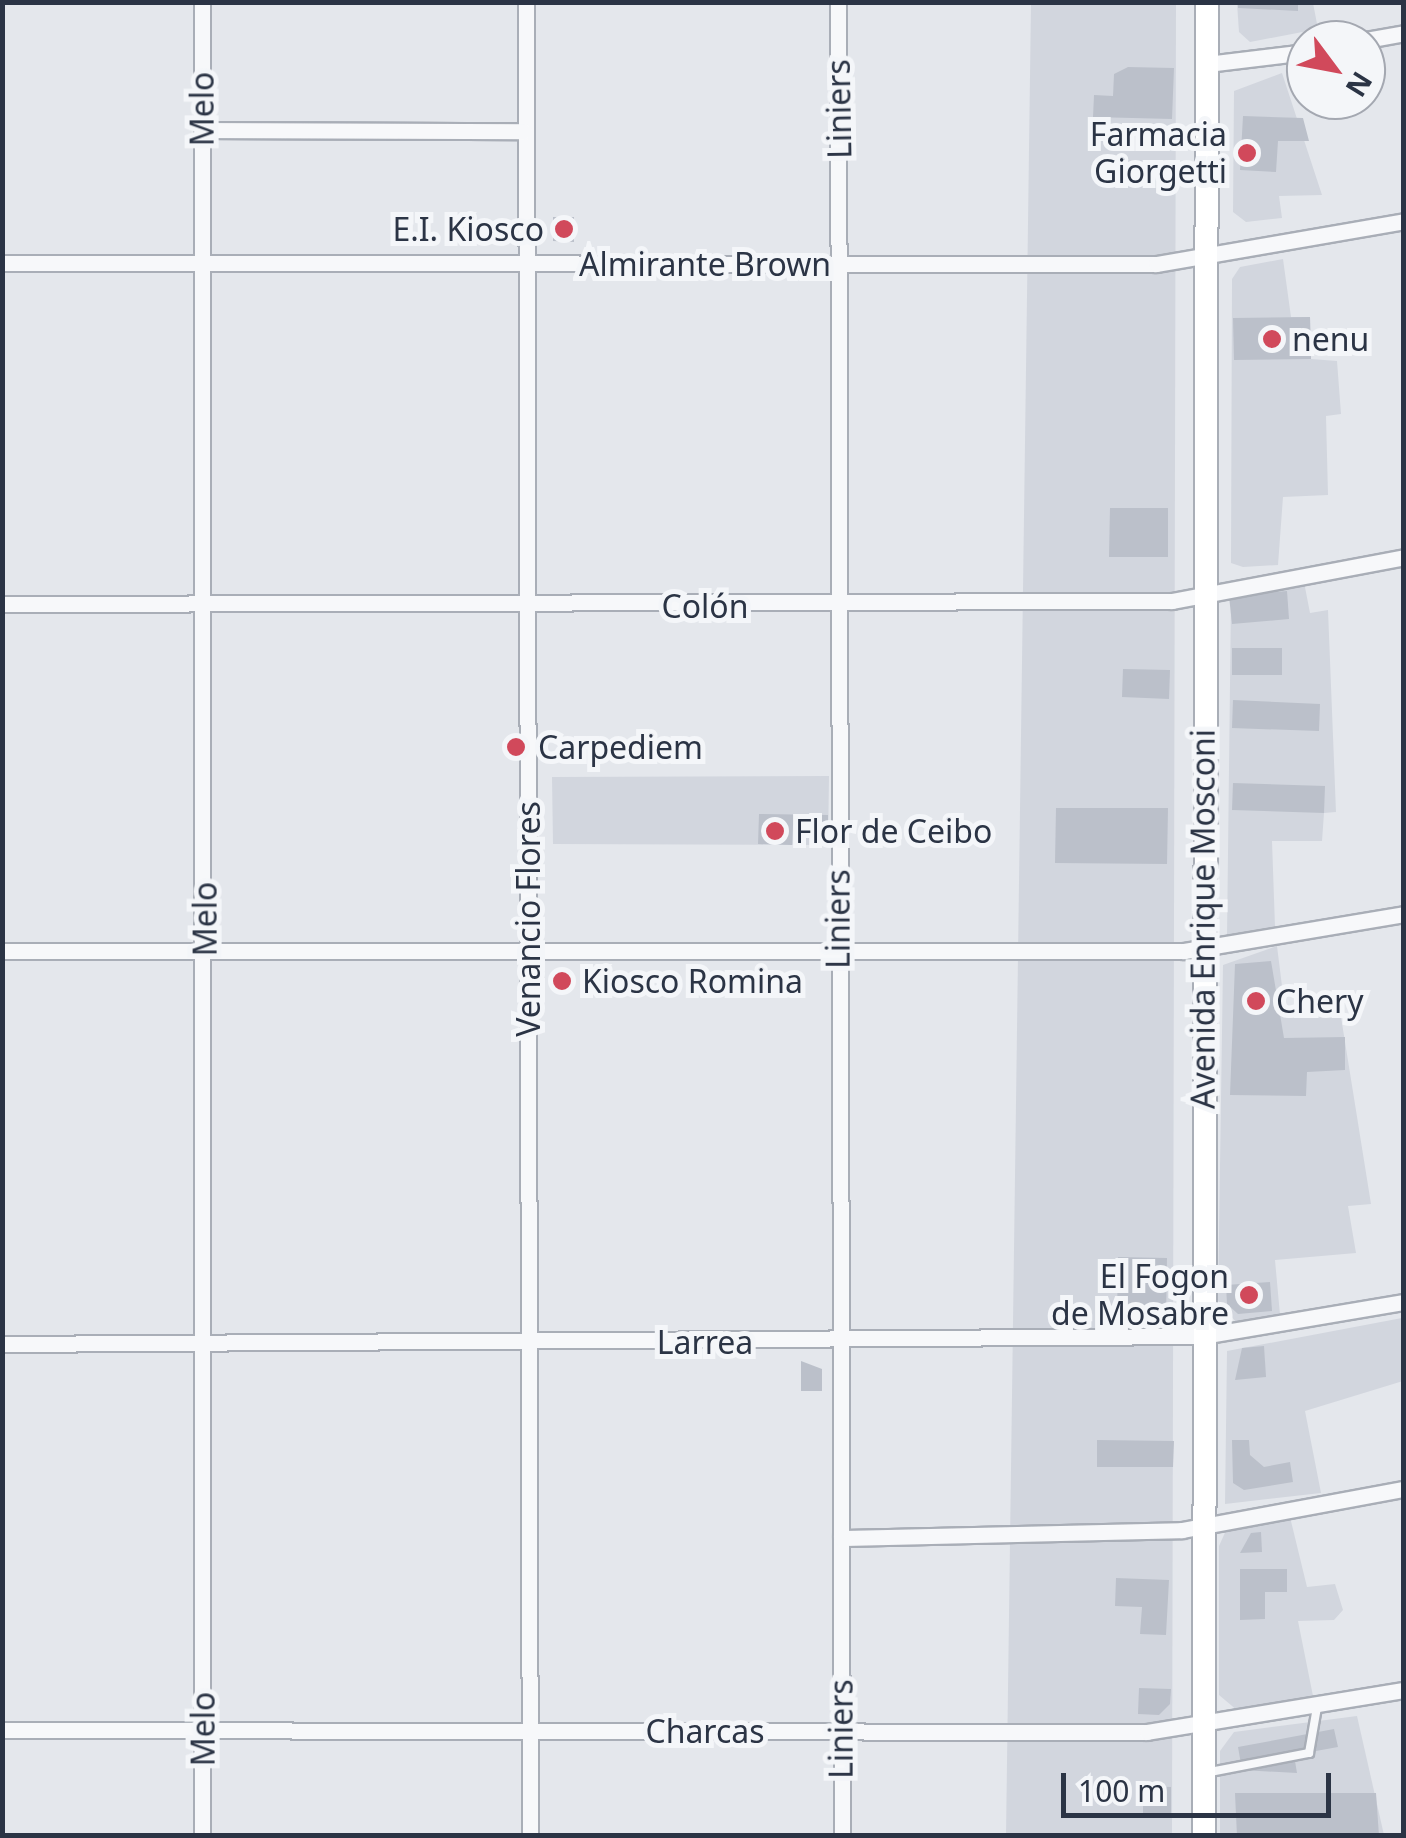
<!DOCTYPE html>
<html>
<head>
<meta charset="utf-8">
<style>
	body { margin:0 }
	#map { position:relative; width:1406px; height:1838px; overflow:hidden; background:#e4e7ec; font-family:"Noto Sans",sans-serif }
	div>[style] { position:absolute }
	.built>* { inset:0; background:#d2d6de }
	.building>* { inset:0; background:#bbc0ca }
	.roads { filter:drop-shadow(2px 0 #a9aeb7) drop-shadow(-2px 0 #a9aeb7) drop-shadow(0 2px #a9aeb7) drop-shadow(0 -2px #a9aeb7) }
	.lane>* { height:8px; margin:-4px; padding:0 4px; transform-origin:4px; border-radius:4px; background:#f7f8fa }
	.street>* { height:15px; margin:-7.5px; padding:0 7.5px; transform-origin:7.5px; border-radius:7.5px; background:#f7f8fa }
	.secondary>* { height:22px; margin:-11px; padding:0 11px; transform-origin:11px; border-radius:11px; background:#fff }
	.dots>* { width:28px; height:28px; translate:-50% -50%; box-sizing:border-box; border:5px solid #f4f6f9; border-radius:50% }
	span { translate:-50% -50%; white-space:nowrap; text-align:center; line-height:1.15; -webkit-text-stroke:10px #f4f6f9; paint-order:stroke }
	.street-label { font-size:32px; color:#2b3445 }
	.poi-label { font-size:32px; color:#2b3445 }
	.right { translate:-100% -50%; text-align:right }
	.left { translate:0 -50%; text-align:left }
	.frame { position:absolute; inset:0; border:5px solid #2b3445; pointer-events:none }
	.north { position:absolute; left:1286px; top:20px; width:100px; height:100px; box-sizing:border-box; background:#f4f6f9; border:2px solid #a4a8b1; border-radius:50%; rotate:122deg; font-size:28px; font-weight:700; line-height:40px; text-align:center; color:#2b3445 }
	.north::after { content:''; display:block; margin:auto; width:35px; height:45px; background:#d1495b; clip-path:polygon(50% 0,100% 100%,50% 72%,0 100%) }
	.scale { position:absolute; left:1061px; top:1773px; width:270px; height:45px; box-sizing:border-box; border:5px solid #2b3445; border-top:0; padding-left:12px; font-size:30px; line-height:35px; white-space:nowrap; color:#2b3445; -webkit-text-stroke:8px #f4f6f9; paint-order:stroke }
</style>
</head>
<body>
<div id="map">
	<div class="built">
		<div style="clip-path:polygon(1031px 3px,1176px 3px,1172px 1835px,1006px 1836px)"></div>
		<div style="clip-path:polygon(1237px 3px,1313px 3px,1318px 29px,1250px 42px,1239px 32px)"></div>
		<div style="clip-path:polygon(1282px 73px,1322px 195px,1279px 196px,1282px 218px,1246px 222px,1233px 212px,1234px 91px)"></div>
		<div style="clip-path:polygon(1283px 259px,1291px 317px,1310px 317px,1311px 359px,1337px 361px,1341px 414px,1326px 416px,1328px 495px,1283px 497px,1278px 565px,1243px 567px,1231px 563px,1232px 279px,1240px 267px)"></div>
		<div style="clip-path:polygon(1304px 582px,1310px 613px,1328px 610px,1336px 812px,1324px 813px,1322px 841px,1272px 841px,1275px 927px,1227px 937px,1231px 600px)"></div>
		<div style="clip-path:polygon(829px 776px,828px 845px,553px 844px,552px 777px)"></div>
		<div style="clip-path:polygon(1277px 946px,1286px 1018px,1341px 1017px,1371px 1204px,1348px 1206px,1356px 1253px,1275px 1260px,1280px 1315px,1236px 1322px,1218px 1301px,1223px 965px)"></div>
		<div style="clip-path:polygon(1402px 1318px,1403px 1381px,1305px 1411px,1321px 1493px,1225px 1504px,1227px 1351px)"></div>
		<div style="clip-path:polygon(1290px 1517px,1307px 1587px,1335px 1584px,1343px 1610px,1334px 1620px,1298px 1621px,1313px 1696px,1238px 1711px,1219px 1695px,1219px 1546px,1228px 1526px)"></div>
		<div style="clip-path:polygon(1357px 1716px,1384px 1835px,1220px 1835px,1220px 1751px,1234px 1732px)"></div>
	</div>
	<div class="building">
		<div style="clip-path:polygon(1238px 2px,1298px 2px,1298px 11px,1238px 8px)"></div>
		<div style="clip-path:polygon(1128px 67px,1174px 68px,1172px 119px,1093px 117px,1094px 95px,1113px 96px,1114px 74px)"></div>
		<div style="clip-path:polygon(1243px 116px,1303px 118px,1309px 141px,1278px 141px,1276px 172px,1240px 170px)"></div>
		<div style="clip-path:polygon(553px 217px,574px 217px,574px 242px,553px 241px)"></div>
		<div style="clip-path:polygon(1310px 317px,1311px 359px,1234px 360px,1233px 318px)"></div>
		<div style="clip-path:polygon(1110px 508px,1168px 508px,1168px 557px,1109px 557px)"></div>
		<div style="clip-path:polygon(1287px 591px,1289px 619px,1232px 624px,1229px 596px)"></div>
		<div style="clip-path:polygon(1232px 648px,1282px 648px,1282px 675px,1232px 675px)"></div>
		<div style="clip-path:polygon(1123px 669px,1170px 670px,1169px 699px,1122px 697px)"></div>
		<div style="clip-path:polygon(1233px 700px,1320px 704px,1319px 731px,1232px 728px)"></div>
		<div style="clip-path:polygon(1233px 783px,1325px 786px,1324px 813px,1232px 810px)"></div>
		<div style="clip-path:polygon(1056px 808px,1168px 808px,1167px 864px,1055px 863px)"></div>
		<div style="clip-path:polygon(759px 814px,828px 815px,828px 845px,812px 844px,816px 826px,793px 825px,792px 845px,758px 844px)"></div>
		<div style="clip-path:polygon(1271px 961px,1284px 1038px,1345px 1037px,1345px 1070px,1307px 1072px,1306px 1096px,1230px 1095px,1235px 964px)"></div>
		<div style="clip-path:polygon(557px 972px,570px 972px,571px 987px,553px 988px)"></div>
		<div style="clip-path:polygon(1118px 1257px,1167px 1258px,1166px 1319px,1117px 1318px)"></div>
		<div style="clip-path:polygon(1270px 1282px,1272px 1311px,1238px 1314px,1227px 1304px,1226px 1285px)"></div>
		<div style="clip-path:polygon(1264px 1346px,1266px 1377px,1235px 1380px,1242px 1348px)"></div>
		<div style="clip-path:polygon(801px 1361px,822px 1369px,822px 1391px,801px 1391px)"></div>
		<div style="clip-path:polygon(1097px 1440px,1174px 1441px,1173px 1467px,1097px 1467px)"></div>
		<div style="clip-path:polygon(1232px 1440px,1249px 1440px,1250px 1455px,1264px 1467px,1290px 1462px,1293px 1482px,1244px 1490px,1233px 1483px)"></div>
		<div style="clip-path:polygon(1261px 1532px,1262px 1552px,1240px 1553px,1251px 1533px)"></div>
		<div style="clip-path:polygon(1240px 1569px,1287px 1569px,1287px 1592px,1265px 1592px,1265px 1619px,1240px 1620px)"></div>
		<div style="clip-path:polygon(1116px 1578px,1169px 1580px,1166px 1635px,1140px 1634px,1142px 1607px,1115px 1606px)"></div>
		<div style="clip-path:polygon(1139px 1688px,1171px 1689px,1170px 1704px,1159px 1715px,1138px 1714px)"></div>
		<div style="clip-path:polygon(1334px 1729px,1338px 1747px,1294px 1755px,1297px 1773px,1242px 1770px,1238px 1747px)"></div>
		<div style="clip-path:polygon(1143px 1786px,1171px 1787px,1171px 1814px,1143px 1814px)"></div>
		<div style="clip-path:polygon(1235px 1793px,1376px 1793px,1379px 1836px,1237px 1836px)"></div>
	</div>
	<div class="roads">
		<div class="lane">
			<div style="left:1210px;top:1772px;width:101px;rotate:-10.9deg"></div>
			<div style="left:1309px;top:1753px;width:47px;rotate:-80.1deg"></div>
		</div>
		<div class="street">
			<div style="left:202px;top:2px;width:1834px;rotate:90deg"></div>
			<div style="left:526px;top:2px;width:1834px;rotate:89.88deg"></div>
			<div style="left:838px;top:2px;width:1834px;rotate:89.88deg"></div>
			<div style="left:1366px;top:40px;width:39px;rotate:-10deg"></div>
			<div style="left:1207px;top:64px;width:100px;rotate:-6.9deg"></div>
			<div style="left:203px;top:130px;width:321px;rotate:0.2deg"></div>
			<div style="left:2px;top:263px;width:1154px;rotate:0.05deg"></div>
			<div style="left:1156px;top:264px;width:252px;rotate:-9.8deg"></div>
			<div style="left:2px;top:604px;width:1170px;rotate:-0.15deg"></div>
			<div style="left:1172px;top:601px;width:236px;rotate:-10.7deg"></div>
			<div style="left:2px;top:951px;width:1182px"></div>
			<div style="left:1184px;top:951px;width:223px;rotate:-9.5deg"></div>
			<div style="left:2px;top:1344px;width:1200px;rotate:-0.38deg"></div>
			<div style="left:1202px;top:1336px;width:205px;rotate:-9.6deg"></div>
			<div style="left:841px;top:1538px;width:341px;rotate:-1.3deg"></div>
			<div style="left:1182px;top:1530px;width:226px;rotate:-10.5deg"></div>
			<div style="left:2px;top:1730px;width:1145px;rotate:0.1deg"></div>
			<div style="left:1147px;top:1732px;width:260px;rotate:-9.3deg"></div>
		</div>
		<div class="secondary">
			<div style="left:1204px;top:1836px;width:1834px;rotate:-89.91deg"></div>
		</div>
	</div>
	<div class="dots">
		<div style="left:1247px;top:153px;background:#d1495b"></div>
		<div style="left:564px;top:229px;background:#d1495b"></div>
		<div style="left:1272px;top:339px;background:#d1495b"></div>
		<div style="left:516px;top:747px;background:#d1495b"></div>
		<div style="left:775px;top:831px;background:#d1495b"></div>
		<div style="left:562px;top:981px;background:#d1495b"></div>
		<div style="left:1256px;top:1001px;background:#d1495b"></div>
		<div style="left:1249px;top:1295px;background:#d1495b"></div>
	</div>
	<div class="street-label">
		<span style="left:202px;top:109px;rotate:-90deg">Melo</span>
		<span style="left:839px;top:109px;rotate:-91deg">Liniers</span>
		<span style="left:705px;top:264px">Almirante Brown</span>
		<span style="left:705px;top:606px">Colón</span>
		<span style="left:205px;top:919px;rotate:-90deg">Melo</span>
		<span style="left:528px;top:919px;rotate:-90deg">Venancio Flores</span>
		<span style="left:838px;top:919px;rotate:-90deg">Liniers</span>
		<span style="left:1203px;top:919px;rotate:-90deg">Avenida Enrique Mosconi</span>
		<span style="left:705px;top:1342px">Larrea</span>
		<span style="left:203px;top:1729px;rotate:-90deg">Melo</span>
		<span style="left:841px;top:1729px;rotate:-90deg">Liniers</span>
		<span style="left:705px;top:1731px">Charcas</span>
	</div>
	<div class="poi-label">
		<span class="right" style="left:1227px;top:153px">Farmacia<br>Giorgetti</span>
		<span class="right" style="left:544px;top:229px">E.I. Kiosco</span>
		<span class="left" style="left:1292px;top:339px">nenu</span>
		<span class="left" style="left:538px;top:747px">Carpediem</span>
		<span class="left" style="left:795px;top:831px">Flor de Ceibo</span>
		<span class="left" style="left:582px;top:981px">Kiosco Romina</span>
		<span class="left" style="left:1276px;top:1001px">Chery</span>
		<span class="right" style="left:1229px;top:1295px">El Fogon<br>de Mosabre</span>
	</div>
	<div class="frame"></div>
	<div class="north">N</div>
	<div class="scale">100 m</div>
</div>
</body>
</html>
